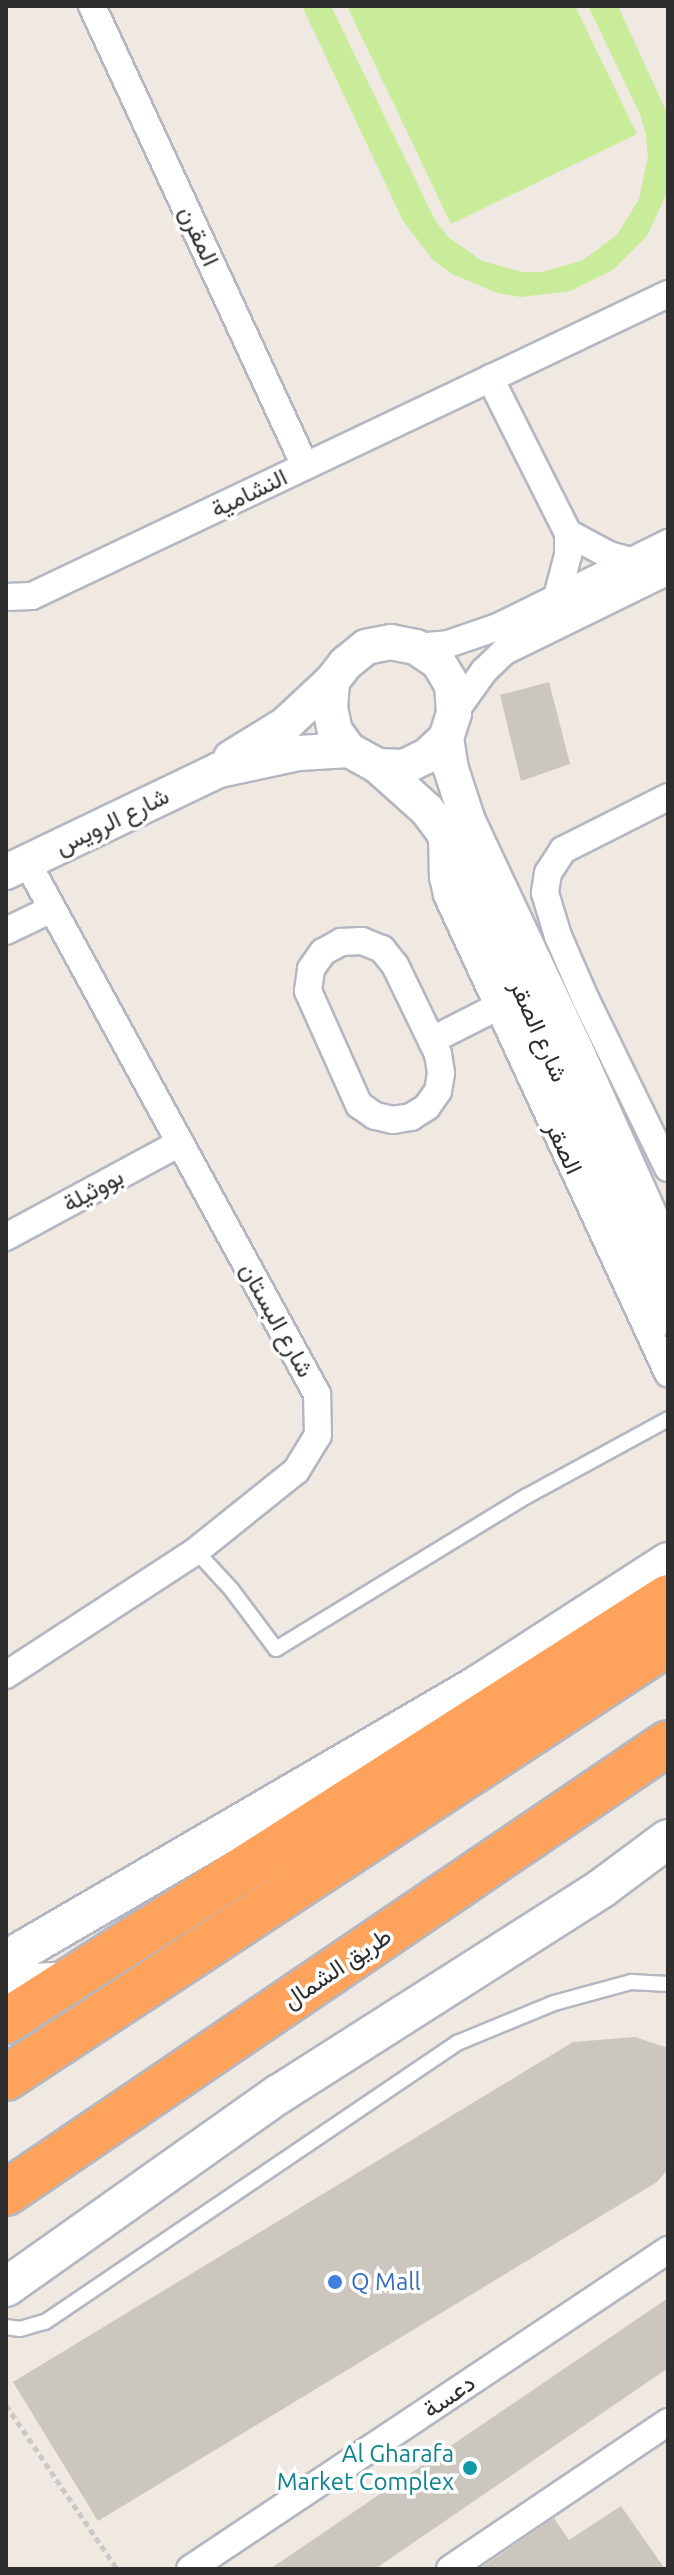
<!DOCTYPE html>
<html>
<head>
<meta charset="utf-8">
<style>
	body { margin:0 }
	#map { position:relative; width:674px; height:2575px; overflow:hidden; background:#efe9e1; font-family:Ubuntu,Vazirmatn,sans-serif }
	div>[style] { position:absolute }
	.pitch>* { inset:0; background:#c9ec9a }
	.building>* { inset:0; background:#cbc7bf }
	.path>* { height:5px; margin-top:-2.5px; transform-origin:0; background:repeating-linear-gradient(90deg,#c9c9c9 0 6px,transparent 0 10px) }
	.roads { filter:drop-shadow(2px 0 #b4b7c1) drop-shadow(-2px 0 #b4b7c1) drop-shadow(0 2px #b4b7c1) drop-shadow(0 -2px #b4b7c1) }
	.service>* { height:14px; margin:-7px; padding:0 7px; transform-origin:7px; border-radius:7px; background:#fff }
	.minor>* { height:26px; margin:-13px; padding:0 13px; transform-origin:13px; border-radius:13px; background:#fff }
	.tertiary>* { height:34px; margin:-17px; padding:0 17px; transform-origin:17px; border-radius:17px; background:#fff }
	.secondary>* { height:38px; margin:-19px; padding:0 19px; transform-origin:19px; border-radius:19px; background:#fff }
	.motorway>* { height:44px; margin:-22px; padding:0 22px; transform-origin:22px; border-radius:22px; background:#ffa35c }
	.dots>* { width:22px; height:22px; translate:-50% -50%; box-sizing:border-box; border:4px solid #fff; border-radius:50% }
	span { translate:-50% -50%; white-space:nowrap; text-align:center; line-height:1.15; -webkit-text-stroke:7px #fff; paint-order:stroke }
	.street-label { font-size:24px; color:#2e2e2e }
	.shop-label { font-size:24px; color:#366cbe }
	.left { translate:0 -50%; text-align:left }
	.culture-label { font-size:24px; color:#0d838f }
	.right { translate:-100% -50%; text-align:right }
	.frame { position:absolute; inset:0; border:8px solid #2e2e2e; pointer-events:none }
</style>
</head>
<body>
<div id="map">
	<div class="pitch">
		<div style="clip-path:polygon(302px 6px,331px 6px,435px 220px,448px 237px,482px 261px,522px 272px,543px 272px,583px 260px,617px 235px,639px 199px,648px 157px,646px 135px,640px 114px,588px 6px,618px 6px,668px 115px,668px 191px,647px 236px,613px 270px,570px 291px,521px 297px,497px 293px,452px 274px,433px 260px,403px 221px)"></div>
		<div style="clip-path:polygon(347px 6px,575px 6px,637px 134px,451px 224px)"></div>
	</div>
	<div class="building">
		<div style="clip-path:polygon(549px 682px,570px 764px,521px 781px,500px 695px)"></div>
		<div style="clip-path:polygon(635px 2037px,668px 2048px,668px 2169px,657px 2182px,98px 2521px,13px 2382px,573px 2042px)"></div>
		<div style="clip-path:polygon(668px 2298px,668px 2368px,375px 2569px,270px 2569px)"></div>
		<div style="clip-path:polygon(621px 2506px,665px 2569px,479px 2569px,554px 2518px,569px 2540px)"></div>
	</div>
	<div class="path">
		<div style="left:6px;top:2405px;width:198px;rotate:55.9deg"></div>
	</div>
	<div class="roads">
		<div class="service">
			<div style="left:196px;top:1551px;width:52px;rotate:47.4deg"></div>
			<div style="left:231px;top:1589px;width:75px;rotate:53.1deg"></div>
			<div style="left:276px;top:1649px;width:294px;rotate:-31.4deg"></div>
			<div style="left:527px;top:1496px;width:161px;rotate:-28.6deg"></div>
			<div style="left:6px;top:2327px;width:14px;rotate:8deg"></div>
			<div style="left:20px;top:2329px;width:26px;rotate:-16deg"></div>
			<div style="left:45px;top:2322px;width:498px;rotate:-34.1deg"></div>
			<div style="left:457px;top:2043px;width:105px;rotate:-22.4deg"></div>
			<div style="left:554px;top:2003px;width:80px;rotate:-15.3deg"></div>
			<div style="left:631px;top:1982px;width:37px;rotate:3deg"></div>
		</div>
		<div class="minor">
			<div style="left:92px;top:6px;width:507px;rotate:65.15deg"></div>
			<div style="left:490px;top:378px;width:174px;rotate:63.3deg"></div>
			<div style="left:568px;top:533px;width:22px;rotate:90deg"></div>
			<div style="left:568px;top:555px;width:43px;rotate:104.7deg"></div>
			<div style="left:568px;top:533px;width:47px;rotate:28.2deg"></div>
			<div style="left:609px;top:555px;width:24px;rotate:15deg"></div>
			<div style="left:6px;top:597px;width:26px;rotate:-2deg"></div>
			<div style="left:32px;top:596px;width:704px;rotate:-25.4deg"></div>
			<div style="left:416px;top:647px;width:32px;rotate:-5deg"></div>
			<div style="left:448px;top:644px;width:53px;rotate:-18.8deg"></div>
			<div style="left:498px;top:627px;width:190px;rotate:-26.3deg"></div>
			<div style="left:454px;top:713px;width:52px;rotate:-54.5deg"></div>
			<div style="left:484px;top:671px;width:29px;rotate:-44deg"></div>
			<div style="left:505px;top:651px;width:182px;rotate:-26.1deg"></div>
			<div style="left:668px;top:797px;width:118px;rotate:153.2deg"></div>
			<div style="left:563px;top:850px;width:27px;rotate:123deg"></div>
			<div style="left:548px;top:873px;width:20px;rotate:99deg"></div>
			<div style="left:545px;top:893px;width:45px;rotate:73.2deg"></div>
			<div style="left:558px;top:936px;width:70px;rotate:66.4deg"></div>
			<div style="left:586px;top:1000px;width:187px;rotate:64deg"></div>
			<div style="left:442px;top:834px;width:43px;rotate:88.7deg"></div>
			<div style="left:443px;top:877px;width:18px;rotate:77deg"></div>
			<div style="left:447px;top:895px;width:527px;rotate:65.19deg"></div>
			<div style="left:6px;top:931px;width:51px;rotate:-25.6deg"></div>
			<div style="left:362px;top:941px;width:22px;rotate:22deg"></div>
			<div style="left:382px;top:949px;width:21px;rotate:51deg"></div>
			<div style="left:395px;top:965px;width:99px;rotate:64.2deg"></div>
			<div style="left:438px;top:1054px;width:19px;rotate:81deg"></div>
			<div style="left:441px;top:1073px;width:18px;rotate:99deg"></div>
			<div style="left:438px;top:1091px;width:19px;rotate:125deg"></div>
			<div style="left:427px;top:1107px;width:19px;rotate:148deg"></div>
			<div style="left:411px;top:1117px;width:18px;rotate:171deg"></div>
			<div style="left:393px;top:1120px;width:18px;rotate:-167deg"></div>
			<div style="left:375px;top:1116px;width:19px;rotate:-145deg"></div>
			<div style="left:359px;top:1105px;width:125px;rotate:-114.1deg"></div>
			<div style="left:308px;top:991px;width:22px;rotate:-82deg"></div>
			<div style="left:311px;top:969px;width:21px;rotate:-55deg"></div>
			<div style="left:323px;top:952px;width:21px;rotate:-29deg"></div>
			<div style="left:341px;top:942px;width:21px;rotate:-3deg"></div>
			<div style="left:432px;top:1040px;width:75px;rotate:-26.9deg"></div>
			<div style="left:6px;top:1237px;width:198px;rotate:-28.4deg"></div>
			<div style="left:6px;top:1675px;width:227px;rotate:-33.1deg"></div>
			<div style="left:196px;top:1551px;width:128px;rotate:-38.7deg"></div>
			<div style="left:296px;top:1471px;width:42px;rotate:-58.6deg"></div>
			<div style="left:318px;top:1435px;width:41px;rotate:-91.4deg"></div>
			<div style="left:317px;top:1394px;width:606px;rotate:-118.6deg"></div>
			<div style="left:190px;top:2569px;width:575px;rotate:-33.72deg"></div>
			<div style="left:450px;top:2569px;width:263px;rotate:-34deg"></div>
		</div>
		<div class="tertiary">
			<div style="left:446px;top:738px;width:31px;rotate:81deg"></div>
			<div style="left:451px;top:769px;width:55px;rotate:71.9deg"></div>
			<div style="left:468px;top:821px;width:249px;rotate:64.8deg"></div>
			<div style="left:574px;top:1046px;width:230px;rotate:65.9deg"></div>
			<div style="left:231px;top:758px;width:65px;rotate:-31.7deg"></div>
			<div style="left:286px;top:724px;width:63px;rotate:-43.1deg"></div>
			<div style="left:378px;top:766px;width:26px;rotate:2deg"></div>
			<div style="left:404px;top:767px;width:25px;rotate:-26deg"></div>
			<div style="left:427px;top:756px;width:26px;rotate:-43deg"></div>
			<div style="left:446px;top:738px;width:26px;rotate:-72deg"></div>
			<div style="left:454px;top:713px;width:28px;rotate:-94deg"></div>
			<div style="left:452px;top:685px;width:27px;rotate:-121deg"></div>
			<div style="left:438px;top:662px;width:27px;rotate:-146deg"></div>
			<div style="left:416px;top:647px;width:25px;rotate:-169deg"></div>
			<div style="left:391px;top:642px;width:25px;rotate:169deg"></div>
			<div style="left:366px;top:647px;width:26px;rotate:141deg"></div>
			<div style="left:346px;top:663px;width:23px;rotate:128deg"></div>
			<div style="left:332px;top:681px;width:27px;rotate:94deg"></div>
			<div style="left:330px;top:708px;width:24px;rotate:78deg"></div>
			<div style="left:335px;top:731px;width:24px;rotate:54deg"></div>
			<div style="left:349px;top:750px;width:33px;rotate:29deg"></div>
			<div style="left:378px;top:766px;width:66px;rotate:41.9deg"></div>
			<div style="left:427px;top:810px;width:25px;rotate:53deg"></div>
			<div style="left:442px;top:830px;width:142px;rotate:63.6deg"></div>
			<div style="left:505px;top:957px;width:396px;rotate:65.7deg"></div>
			<div style="left:6px;top:872px;width:236px;rotate:-25.6deg"></div>
			<div style="left:219px;top:770px;width:82px;rotate:-12deg"></div>
			<div style="left:299px;top:753px;width:50px;rotate:-3.4deg"></div>
		</div>
		<div class="secondary">
			<div style="left:6px;top:1960px;width:546px;rotate:-30.23deg"></div>
			<div style="left:478px;top:1685px;width:226px;rotate:-32.9deg"></div>
			<div style="left:6px;top:1991px;width:29px;rotate:-16deg"></div>
			<div style="left:34px;top:1983px;width:36px;rotate:-3deg"></div>
			<div style="left:6px;top:2287px;width:334px;rotate:-35.3deg"></div>
			<div style="left:279px;top:2094px;width:383px;rotate:-32.5deg"></div>
			<div style="left:602px;top:1888px;width:82px;rotate:-36.6deg"></div>
		</div>
		<div class="motorway">
			<div style="left:6px;top:2021px;width:786px;rotate:-32.64deg"></div>
			<div style="left:6px;top:2078px;width:792px;rotate:-33.31deg"></div>
			<div style="left:6px;top:2193px;width:800px;rotate:-34.21deg"></div>
		</div>
	</div>
	<div class="dots">
		<div style="left:335px;top:2282px;background:#3f7fe0"></div>
		<div style="left:470px;top:2468px;background:#0f9aa8"></div>
	</div>
	<div class="street-label">
		<span style="left:199px;top:236px;rotate:65deg">المقرن</span>
		<span style="left:249px;top:493px;rotate:-26deg">النشامية</span>
		<span style="left:112px;top:821px;rotate:-26deg">شارع الرويس</span>
		<span style="left:539px;top:1031px;rotate:66deg">شارع الصقر</span>
		<span style="left:564px;top:1148px;rotate:65deg">الصقر</span>
		<span style="left:93px;top:1190px;rotate:-29deg">بووثيلة</span>
		<span style="left:277px;top:1320px;rotate:61deg">شارع البستان</span>
		<span style="left:337px;top:1968px;rotate:-34deg">طريق الشمال</span>
		<span style="left:449px;top:2396px;rotate:-34deg">دعسة</span>
	</div>
	<div class="shop-label">
		<span class="left" style="left:351px;top:2282px">Q Mall</span>
	</div>
	<div class="culture-label">
		<span class="right" style="left:454px;top:2468px">Al Gharafa<br>Market Complex</span>
	</div>
	<div class="frame"></div>
</div>
</body>
</html>
